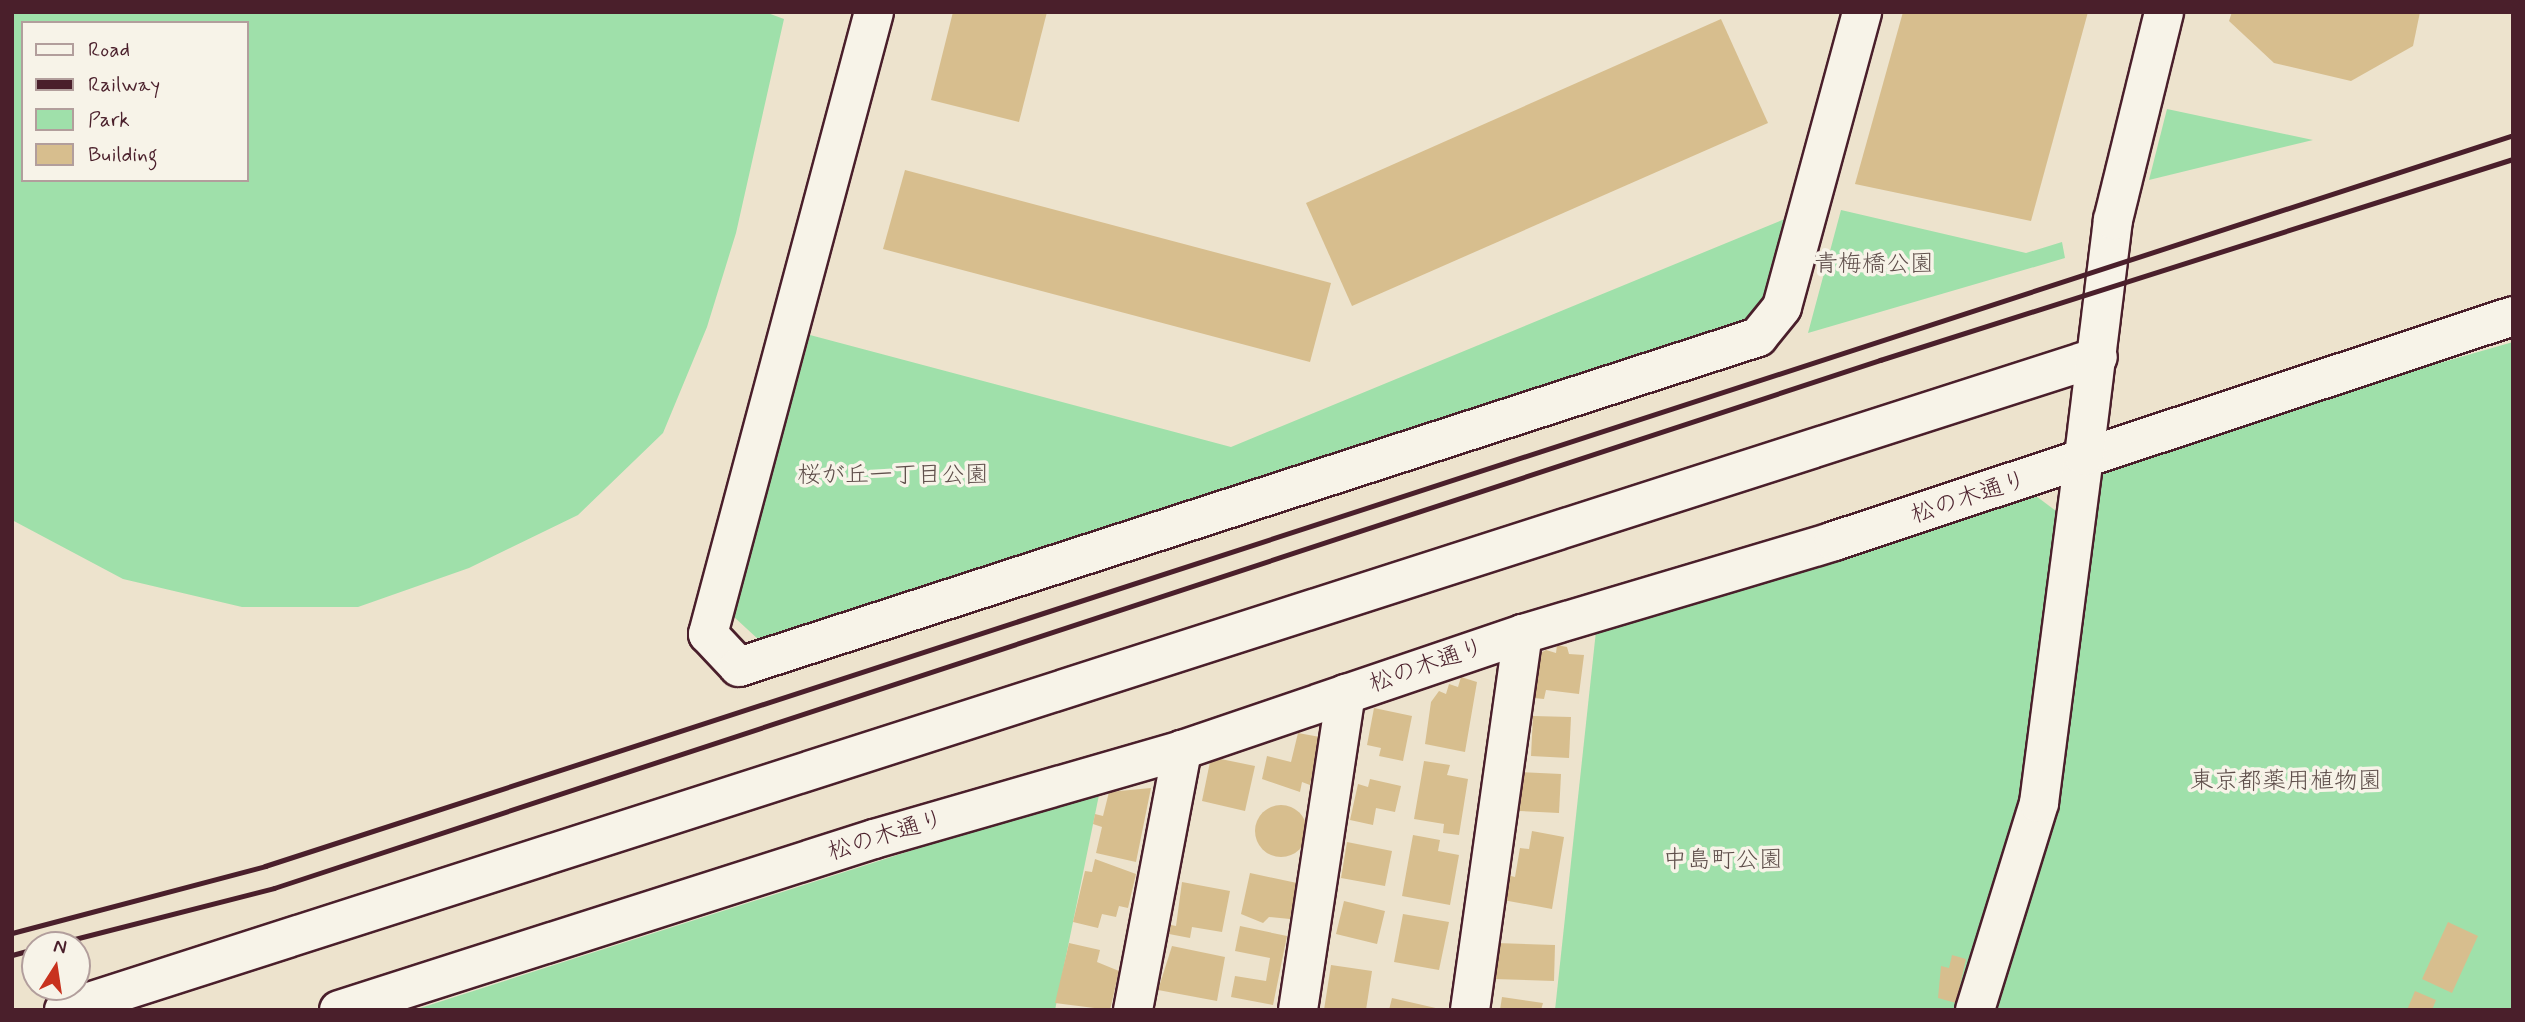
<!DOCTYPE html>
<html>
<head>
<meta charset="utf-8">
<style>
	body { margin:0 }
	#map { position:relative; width:2525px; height:1022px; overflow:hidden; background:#ede3cd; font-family:Mynerve,"Klee One",sans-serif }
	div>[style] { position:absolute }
	.green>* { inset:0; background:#9fe0aa }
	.building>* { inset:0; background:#d7be8e }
	.round { border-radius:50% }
	.roads { filter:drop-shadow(2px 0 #4a1f2b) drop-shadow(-2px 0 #4a1f2b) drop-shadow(0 2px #4a1f2b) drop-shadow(0 -2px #4a1f2b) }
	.minor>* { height:38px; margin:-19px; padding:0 19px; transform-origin:19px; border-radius:19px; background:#f7f3e8 }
	.tertiary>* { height:38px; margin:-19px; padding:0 19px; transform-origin:19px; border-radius:19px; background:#f7f3e8 }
	.rail>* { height:5px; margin:-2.5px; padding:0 2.5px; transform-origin:2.5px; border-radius:2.5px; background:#4a1f2b }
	span { translate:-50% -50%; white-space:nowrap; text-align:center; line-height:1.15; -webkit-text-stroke:7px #f7f3e8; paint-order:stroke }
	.park-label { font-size:24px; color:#5f4f4b }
	.street-label { font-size:24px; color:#4a1f2b }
	.frame { position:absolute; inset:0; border:14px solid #4a1f2b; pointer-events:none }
	.legend { position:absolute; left:21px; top:21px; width:228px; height:161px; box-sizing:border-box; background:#f7f3e8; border:2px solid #b29e9c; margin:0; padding:9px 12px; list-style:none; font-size:21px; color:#4a1f2b }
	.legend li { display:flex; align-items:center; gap:14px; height:35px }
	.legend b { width:35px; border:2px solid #b29e9c }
	.north { position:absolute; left:21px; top:931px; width:70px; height:70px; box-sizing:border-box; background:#f7f3e8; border:2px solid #b29e9c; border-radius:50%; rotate:12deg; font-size:19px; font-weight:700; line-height:28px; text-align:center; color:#4a1f2b }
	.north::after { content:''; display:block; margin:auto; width:24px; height:32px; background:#c8321e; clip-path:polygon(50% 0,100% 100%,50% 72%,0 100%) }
</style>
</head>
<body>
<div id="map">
	<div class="green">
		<div style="clip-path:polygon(evenodd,12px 12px,765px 12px,784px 19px,736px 233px,707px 327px,663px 433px,578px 515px,469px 568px,358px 607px,242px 607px,123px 579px,12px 520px,12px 12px,23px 23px,247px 23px,247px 180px,23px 180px,23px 23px)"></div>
		<div style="clip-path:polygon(2167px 109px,2313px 140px,2149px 180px)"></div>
		<div style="clip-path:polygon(1841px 210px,2026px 253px,2062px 242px,2065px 258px,1808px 333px)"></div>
		<div style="clip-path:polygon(1787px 218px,1763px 298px,1746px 320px,759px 640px,733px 616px,810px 335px,1231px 447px)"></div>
		<div style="clip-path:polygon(2513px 342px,2513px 1010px,1988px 1010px,2091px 463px)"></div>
		<div style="clip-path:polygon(2036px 496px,2056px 511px,2028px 802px,1962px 1010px,1555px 1010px,1596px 631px)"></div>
		<div style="clip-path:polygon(1100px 790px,1055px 1010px,414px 1010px)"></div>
	</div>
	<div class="building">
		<div style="clip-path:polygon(953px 12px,1047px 12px,1019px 122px,931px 100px)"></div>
		<div style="clip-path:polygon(1903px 12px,2088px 12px,2031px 221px,1855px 184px)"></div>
		<div style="clip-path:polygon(2232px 12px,2420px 12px,2413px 46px,2351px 81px,2274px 63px,2229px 21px)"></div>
		<div style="clip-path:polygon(1721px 19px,1768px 123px,1352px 306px,1306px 203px)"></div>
		<div style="clip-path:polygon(905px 170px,1331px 283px,1310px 362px,883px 249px)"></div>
		<div style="clip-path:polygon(1557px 645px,1567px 647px,1569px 654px,1584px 655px,1579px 694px,1546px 690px,1544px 699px,1523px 697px,1527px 660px,1546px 650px,1556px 653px)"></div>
		<div style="clip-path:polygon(1461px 677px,1477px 682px,1465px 752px,1425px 744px,1431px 702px,1439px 691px,1446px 694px,1449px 684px,1458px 687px)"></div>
		<div style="clip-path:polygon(1374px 708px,1412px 716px,1403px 761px,1379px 756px,1381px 748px,1367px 745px)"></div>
		<div style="clip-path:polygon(1533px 716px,1571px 717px,1569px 758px,1531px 756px)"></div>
		<div style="clip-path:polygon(1298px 733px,1320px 737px,1310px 785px,1302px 782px,1300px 792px,1262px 779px,1267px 756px,1291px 762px)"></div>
		<div style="clip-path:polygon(1211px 757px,1255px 766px,1245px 811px,1202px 801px)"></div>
		<div style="clip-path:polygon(1424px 761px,1450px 765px,1447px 775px,1468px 779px,1459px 835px,1443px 833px,1444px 824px,1414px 819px)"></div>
		<div style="clip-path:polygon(1521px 772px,1561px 774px,1559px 813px,1520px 811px)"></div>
		<div style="clip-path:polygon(1370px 779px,1401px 786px,1395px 812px,1376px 808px,1373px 825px,1350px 820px,1358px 784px,1368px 787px)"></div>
		<div style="clip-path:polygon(1151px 788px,1136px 862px,1096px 853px,1102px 827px,1093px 824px,1095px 814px,1103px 816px,1109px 792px)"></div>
		<div class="round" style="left:1255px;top:805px;width:52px;height:52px"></div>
		<div style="clip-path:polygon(1532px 831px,1564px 837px,1552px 909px,1503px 900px,1507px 875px,1515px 877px,1520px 848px,1529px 849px)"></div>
		<div style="clip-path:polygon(1413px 835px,1440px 840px,1438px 851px,1459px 855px,1450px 905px,1402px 896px)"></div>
		<div style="clip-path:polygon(1347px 842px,1392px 851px,1385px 886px,1341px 878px)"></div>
		<div style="clip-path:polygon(1095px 859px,1136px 874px,1128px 908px,1119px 906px,1116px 917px,1102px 914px,1098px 928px,1073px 922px,1085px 871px,1092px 872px)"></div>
		<div style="clip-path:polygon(1250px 873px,1297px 883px,1290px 919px,1269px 917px,1263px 923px,1241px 914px)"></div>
		<div style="clip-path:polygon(1182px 882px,1230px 891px,1222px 932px,1192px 927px,1190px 938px,1169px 934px,1171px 925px,1176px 926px)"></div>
		<div style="clip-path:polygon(1344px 901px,1385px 911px,1377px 944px,1336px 934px)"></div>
		<div style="clip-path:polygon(1403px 914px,1449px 922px,1439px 970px,1394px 962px)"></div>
		<div style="clip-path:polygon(2448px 922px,2478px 936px,2452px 993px,2422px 979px)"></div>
		<div style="clip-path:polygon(1240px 926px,1287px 936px,1273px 1005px,1231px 997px,1235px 976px,1266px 981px,1270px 958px,1235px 951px)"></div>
		<div style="clip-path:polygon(1069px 943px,1100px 950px,1097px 962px,1119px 971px,1110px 1010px,1055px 1003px)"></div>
		<div style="clip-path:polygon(1496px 943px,1555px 945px,1554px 981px,1494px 979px)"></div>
		<div style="clip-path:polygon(1172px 946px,1225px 957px,1217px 1001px,1158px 990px)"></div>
		<div style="clip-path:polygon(1952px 955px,1966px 959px,1956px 1003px,1938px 998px,1941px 966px,1949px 968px)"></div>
		<div style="clip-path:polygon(1331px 965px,1372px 971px,1366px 1010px,1324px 1010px)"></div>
		<div style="clip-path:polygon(2415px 991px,2436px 1000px,2432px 1010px,2407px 1010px)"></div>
		<div style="clip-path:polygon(1502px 997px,1543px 1003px,1541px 1010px,1500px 1010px)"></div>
		<div style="clip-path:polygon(1392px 998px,1440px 1009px,1440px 1010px,1389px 1010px)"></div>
	</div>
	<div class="roads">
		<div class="minor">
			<div style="left:874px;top:12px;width:644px;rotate:104.94deg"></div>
			<div style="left:708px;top:634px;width:45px;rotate:46.8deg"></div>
			<div style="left:739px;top:667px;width:1071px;rotate:-17.94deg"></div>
			<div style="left:1758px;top:337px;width:38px;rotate:-51deg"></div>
			<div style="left:1782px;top:307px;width:306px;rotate:-74.8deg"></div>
			<div style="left:64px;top:1010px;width:2136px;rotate:-17.8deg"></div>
			<div style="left:339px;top:1010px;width:562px;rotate:-17.73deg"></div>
			<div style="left:874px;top:839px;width:321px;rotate:-16.1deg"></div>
			<div style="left:1182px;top:750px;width:360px;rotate:-18.8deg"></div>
			<div style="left:1523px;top:634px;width:325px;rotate:-16.6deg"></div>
			<div style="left:1834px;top:541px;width:715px;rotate:-18.33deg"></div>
			<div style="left:1133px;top:1010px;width:265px;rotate:-79.3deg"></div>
			<div style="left:1298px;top:1010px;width:320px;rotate:-81.4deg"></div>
			<div style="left:1470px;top:1010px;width:380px;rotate:-82deg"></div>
			<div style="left:1975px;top:1010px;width:217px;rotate:-72.8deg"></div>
			<div style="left:2039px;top:803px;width:350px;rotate:-82.6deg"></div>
		</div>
		<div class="tertiary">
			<div style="left:2084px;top:456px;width:238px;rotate:-83deg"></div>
			<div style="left:2113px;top:220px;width:214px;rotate:-76.2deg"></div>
		</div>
	</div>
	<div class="rail">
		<div style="left:12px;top:933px;width:262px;rotate:-14.8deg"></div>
		<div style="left:265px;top:866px;width:2364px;rotate:-18.01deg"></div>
		<div style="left:51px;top:945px;width:230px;rotate:-14.3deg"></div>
		<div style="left:274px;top:888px;width:1691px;rotate:-18.2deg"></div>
		<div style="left:1880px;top:360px;width:664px;rotate:-17.62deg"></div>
		<div style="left:12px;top:955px;width:24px;rotate:-15deg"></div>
	</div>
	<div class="park-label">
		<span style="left:1874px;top:265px">青梅橋公園</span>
		<span style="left:893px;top:476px">桜が丘一丁目公園</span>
		<span style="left:2286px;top:782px">東京都薬用植物園</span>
		<span style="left:1723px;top:861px">中島町公園</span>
	</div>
	<div class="street-label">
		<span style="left:1969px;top:498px;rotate:-18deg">松の木通り</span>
		<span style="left:1427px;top:666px;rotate:-19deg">松の木通り</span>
		<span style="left:886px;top:836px;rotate:-17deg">松の木通り</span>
	</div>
	<div class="frame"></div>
	<ul class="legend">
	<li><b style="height:9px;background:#f7f3e8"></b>Road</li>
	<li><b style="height:9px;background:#4a1f2b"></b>Railway</li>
	<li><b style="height:19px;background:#9fe0aa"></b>Park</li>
	<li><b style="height:19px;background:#d7be8e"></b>Building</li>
	</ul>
	<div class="north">N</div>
</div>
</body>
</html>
